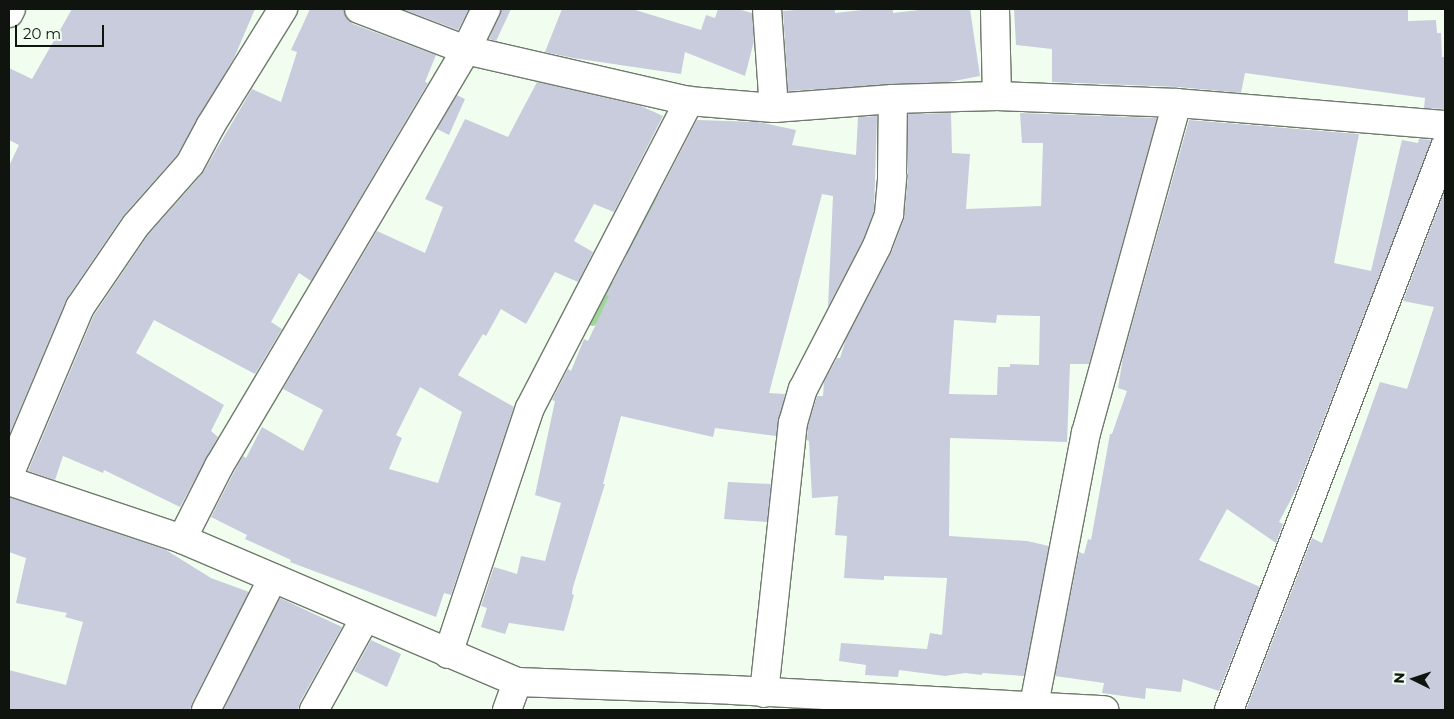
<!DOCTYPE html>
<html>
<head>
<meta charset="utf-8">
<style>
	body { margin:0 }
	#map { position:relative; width:1454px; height:719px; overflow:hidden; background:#f1feef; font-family:Montserrat,sans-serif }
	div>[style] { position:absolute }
	.stream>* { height:9px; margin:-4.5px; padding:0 4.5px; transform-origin:4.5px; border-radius:4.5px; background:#a0d698 }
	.building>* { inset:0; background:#c8ccdd }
	.roads { filter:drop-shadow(1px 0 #6f7a6d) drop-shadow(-1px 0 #6f7a6d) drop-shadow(0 1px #6f7a6d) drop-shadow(0 -1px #6f7a6d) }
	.minor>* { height:28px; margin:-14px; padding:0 14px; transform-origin:14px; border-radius:14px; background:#fff }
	span { translate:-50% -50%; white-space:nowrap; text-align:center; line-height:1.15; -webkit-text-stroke:4px #f1feef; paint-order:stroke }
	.frame { position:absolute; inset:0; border:10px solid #10140f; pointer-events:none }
	.north { position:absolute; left:1389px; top:654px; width:50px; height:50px; -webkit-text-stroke:4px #f1feef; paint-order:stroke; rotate:274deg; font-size:14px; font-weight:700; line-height:20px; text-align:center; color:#10140f }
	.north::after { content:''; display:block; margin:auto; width:18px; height:22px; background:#10140f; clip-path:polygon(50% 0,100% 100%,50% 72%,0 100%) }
	.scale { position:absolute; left:15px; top:25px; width:89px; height:22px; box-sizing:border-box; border:2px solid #10140f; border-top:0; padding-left:6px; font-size:15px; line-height:18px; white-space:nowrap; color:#10140f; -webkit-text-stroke:4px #f1feef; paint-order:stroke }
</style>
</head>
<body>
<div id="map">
	<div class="stream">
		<div style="left:629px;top:251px;width:60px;rotate:-65.2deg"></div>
		<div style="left:592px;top:321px;width:41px;rotate:-59deg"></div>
	</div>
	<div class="building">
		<div style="clip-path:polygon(72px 9px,255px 9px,234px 58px,177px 155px,123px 216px,67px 298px,9px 435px,9px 166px,19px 145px,9px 140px,9px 68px,32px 79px)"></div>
		<div style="clip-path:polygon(310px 9px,344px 9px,347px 18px,353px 24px,436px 55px,425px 82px,428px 83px,311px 281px,299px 273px,271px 322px,282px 329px,255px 374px,154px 320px,136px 353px,224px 405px,211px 431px,218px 437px,180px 507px,104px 470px,103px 473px,63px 456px,55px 480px,28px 471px,94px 315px,148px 235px,202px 174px,252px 89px,281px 102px,297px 52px,291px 50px)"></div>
		<div style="clip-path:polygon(402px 9px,469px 9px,458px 30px)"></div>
		<div style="clip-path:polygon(501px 9px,511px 9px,496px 41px,489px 39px)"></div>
		<div style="clip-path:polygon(562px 9px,632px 9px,701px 30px,706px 15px,715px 18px,718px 9px,738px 9px,752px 13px,754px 41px,745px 76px,685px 52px,681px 74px,573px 58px,545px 52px)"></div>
		<div style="clip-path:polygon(807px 9px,835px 9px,835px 13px,871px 9px,893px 9px,893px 13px,928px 9px,970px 9px,980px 76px,949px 82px,788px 91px,783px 11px)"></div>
		<div style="clip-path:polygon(1014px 9px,1408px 9px,1408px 21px,1436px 20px,1437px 33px,1441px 33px,1442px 57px,1445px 57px,1445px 109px,1424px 108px,1425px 98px,1245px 73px,1241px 93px,1178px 87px,1052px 82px,1052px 49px,1016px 45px)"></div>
		<div style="clip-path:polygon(evenodd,537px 82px,641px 106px,663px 116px,614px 212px,594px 204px,574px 241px,593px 252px,578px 282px,555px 272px,526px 324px,501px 309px,486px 336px,483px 334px,458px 375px,514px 407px,451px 595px,444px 593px,436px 617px,290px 562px,291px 560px,245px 539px,247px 535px,211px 517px,233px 474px,243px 456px,246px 458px,262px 427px,303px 451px,323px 410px,283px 389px,377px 231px,425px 253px,443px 207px,425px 199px,465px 119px,508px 137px,537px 82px,420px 387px,462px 412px,438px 483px,389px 469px,402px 438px,396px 435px,420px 387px)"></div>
		<div style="clip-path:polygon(457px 95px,465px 99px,449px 135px,437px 129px)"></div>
		<div style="clip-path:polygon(evenodd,951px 113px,952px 153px,970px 154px,966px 209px,1041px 206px,1043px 143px,1022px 143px,1020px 113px,1157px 118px,1089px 364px,1070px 364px,1067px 442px,950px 438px,949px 536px,1027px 541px,1049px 546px,1024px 676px,982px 673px,982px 675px,965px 673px,945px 676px,899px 670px,898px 677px,865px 675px,866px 665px,839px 661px,841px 643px,927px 649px,930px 633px,942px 635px,947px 578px,884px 576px,884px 580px,844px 578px,847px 536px,835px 535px,838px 496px,812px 498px,809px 441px,807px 440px,808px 426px,817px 396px,823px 396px,824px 382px,837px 358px,840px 358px,846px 339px,891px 253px,904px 219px,908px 176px,908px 114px,951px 113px,997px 315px,1040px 316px,1039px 365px,1010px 364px,1010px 367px,998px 367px,997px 395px,949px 394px,954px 320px,996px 323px,997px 315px)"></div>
		<div style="clip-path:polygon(877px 116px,874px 211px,863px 240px,828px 307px,833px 196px,822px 194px,769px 393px,785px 394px,776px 436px,715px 428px,713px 437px,621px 416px,603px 484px,605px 484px,573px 587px,572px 594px,574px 595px,564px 631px,509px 623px,505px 634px,481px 627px,487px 608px,481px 606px,494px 567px,517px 574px,521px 556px,545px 561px,561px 503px,535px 495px,555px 401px,552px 400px,568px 369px,571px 371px,584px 339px,588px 341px,609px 296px,606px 295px,697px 120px,758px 122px,796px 130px,792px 145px,856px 155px,858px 117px)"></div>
		<div style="clip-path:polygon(1189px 120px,1359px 134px,1334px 263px,1371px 271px,1402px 140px,1418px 143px,1419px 139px,1432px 140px,1297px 488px,1279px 522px,1283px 524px,1276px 543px,1227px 509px,1199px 560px,1260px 587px,1219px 691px,1183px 679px,1181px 692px,1146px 688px,1145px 699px,1102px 693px,1104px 683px,1055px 676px,1079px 552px,1084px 554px,1088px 539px,1091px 540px,1110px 434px,1112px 434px,1127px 391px,1118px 388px,1123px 357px)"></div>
		<div style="clip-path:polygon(1445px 190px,1445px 710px,1246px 710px,1312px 538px,1322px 543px,1380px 382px,1407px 389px,1434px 307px,1403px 301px)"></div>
		<div style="clip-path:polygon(728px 482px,771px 484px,767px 522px,724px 519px)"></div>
		<div style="clip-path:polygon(9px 497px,166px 550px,211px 578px,249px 592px,192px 703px,190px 710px,9px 710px,9px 670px,66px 685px,83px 622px,65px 617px,67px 613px,16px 603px,26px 558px,9px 552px)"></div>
		<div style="clip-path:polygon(280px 598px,342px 627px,300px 702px,298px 710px,223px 710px)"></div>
		<div style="clip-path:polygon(371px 640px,401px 654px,387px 687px,354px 671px)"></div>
	</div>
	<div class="roads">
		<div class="minor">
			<div style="left:359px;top:9px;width:115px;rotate:21deg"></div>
			<div style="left:466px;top:50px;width:229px;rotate:12.9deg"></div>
			<div style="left:689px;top:101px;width:85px;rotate:4.7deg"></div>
			<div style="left:774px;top:108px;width:119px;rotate:-4.3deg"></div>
			<div style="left:893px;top:99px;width:104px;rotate:-1.7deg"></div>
			<div style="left:997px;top:96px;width:180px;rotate:2.2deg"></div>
			<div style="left:1177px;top:103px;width:269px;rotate:4.7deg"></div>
			<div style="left:767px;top:9px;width:99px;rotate:86deg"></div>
			<div style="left:995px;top:9px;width:87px;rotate:88.7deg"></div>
			<div style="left:9px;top:13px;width:4px;rotate:-63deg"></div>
			<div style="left:9px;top:475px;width:182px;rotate:-67.1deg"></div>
			<div style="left:80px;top:307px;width:99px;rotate:-55.7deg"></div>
			<div style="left:136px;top:225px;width:81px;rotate:-48.5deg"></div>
			<div style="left:190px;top:164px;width:44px;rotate:-61.7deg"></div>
			<div style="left:211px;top:125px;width:137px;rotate:-58.2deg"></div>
			<div style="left:9px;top:481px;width:182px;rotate:18.5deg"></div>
			<div style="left:182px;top:539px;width:364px;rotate:23.1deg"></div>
			<div style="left:517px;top:682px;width:215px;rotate:2.1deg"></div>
			<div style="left:732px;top:690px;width:373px;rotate:3.1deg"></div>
			<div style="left:182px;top:539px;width:82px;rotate:-63.1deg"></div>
			<div style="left:219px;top:466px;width:484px;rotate:-59.3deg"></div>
			<div style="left:466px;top:50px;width:46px;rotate:-64deg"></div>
			<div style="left:448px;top:654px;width:259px;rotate:-71.6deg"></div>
			<div style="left:530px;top:408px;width:346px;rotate:-62.6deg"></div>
			<div style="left:764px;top:693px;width:272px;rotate:-83.9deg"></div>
			<div style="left:793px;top:423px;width:35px;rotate:-74deg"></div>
			<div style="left:803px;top:389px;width:161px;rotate:-62.6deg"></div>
			<div style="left:877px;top:246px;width:34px;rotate:-69deg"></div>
			<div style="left:889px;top:214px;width:38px;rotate:-85deg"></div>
			<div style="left:892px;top:176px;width:77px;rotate:-89.3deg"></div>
			<div style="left:1034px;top:705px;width:277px;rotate:-79.2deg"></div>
			<div style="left:1086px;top:433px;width:342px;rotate:-74.6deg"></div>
			<div style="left:206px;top:710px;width:148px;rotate:-63.1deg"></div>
			<div style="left:314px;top:710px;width:105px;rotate:-61deg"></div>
			<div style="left:507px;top:710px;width:30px;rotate:-70deg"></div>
			<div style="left:1229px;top:710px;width:603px;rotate:-69.01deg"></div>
		</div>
	</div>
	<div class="frame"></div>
	<div class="north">N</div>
	<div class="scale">20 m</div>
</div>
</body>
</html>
